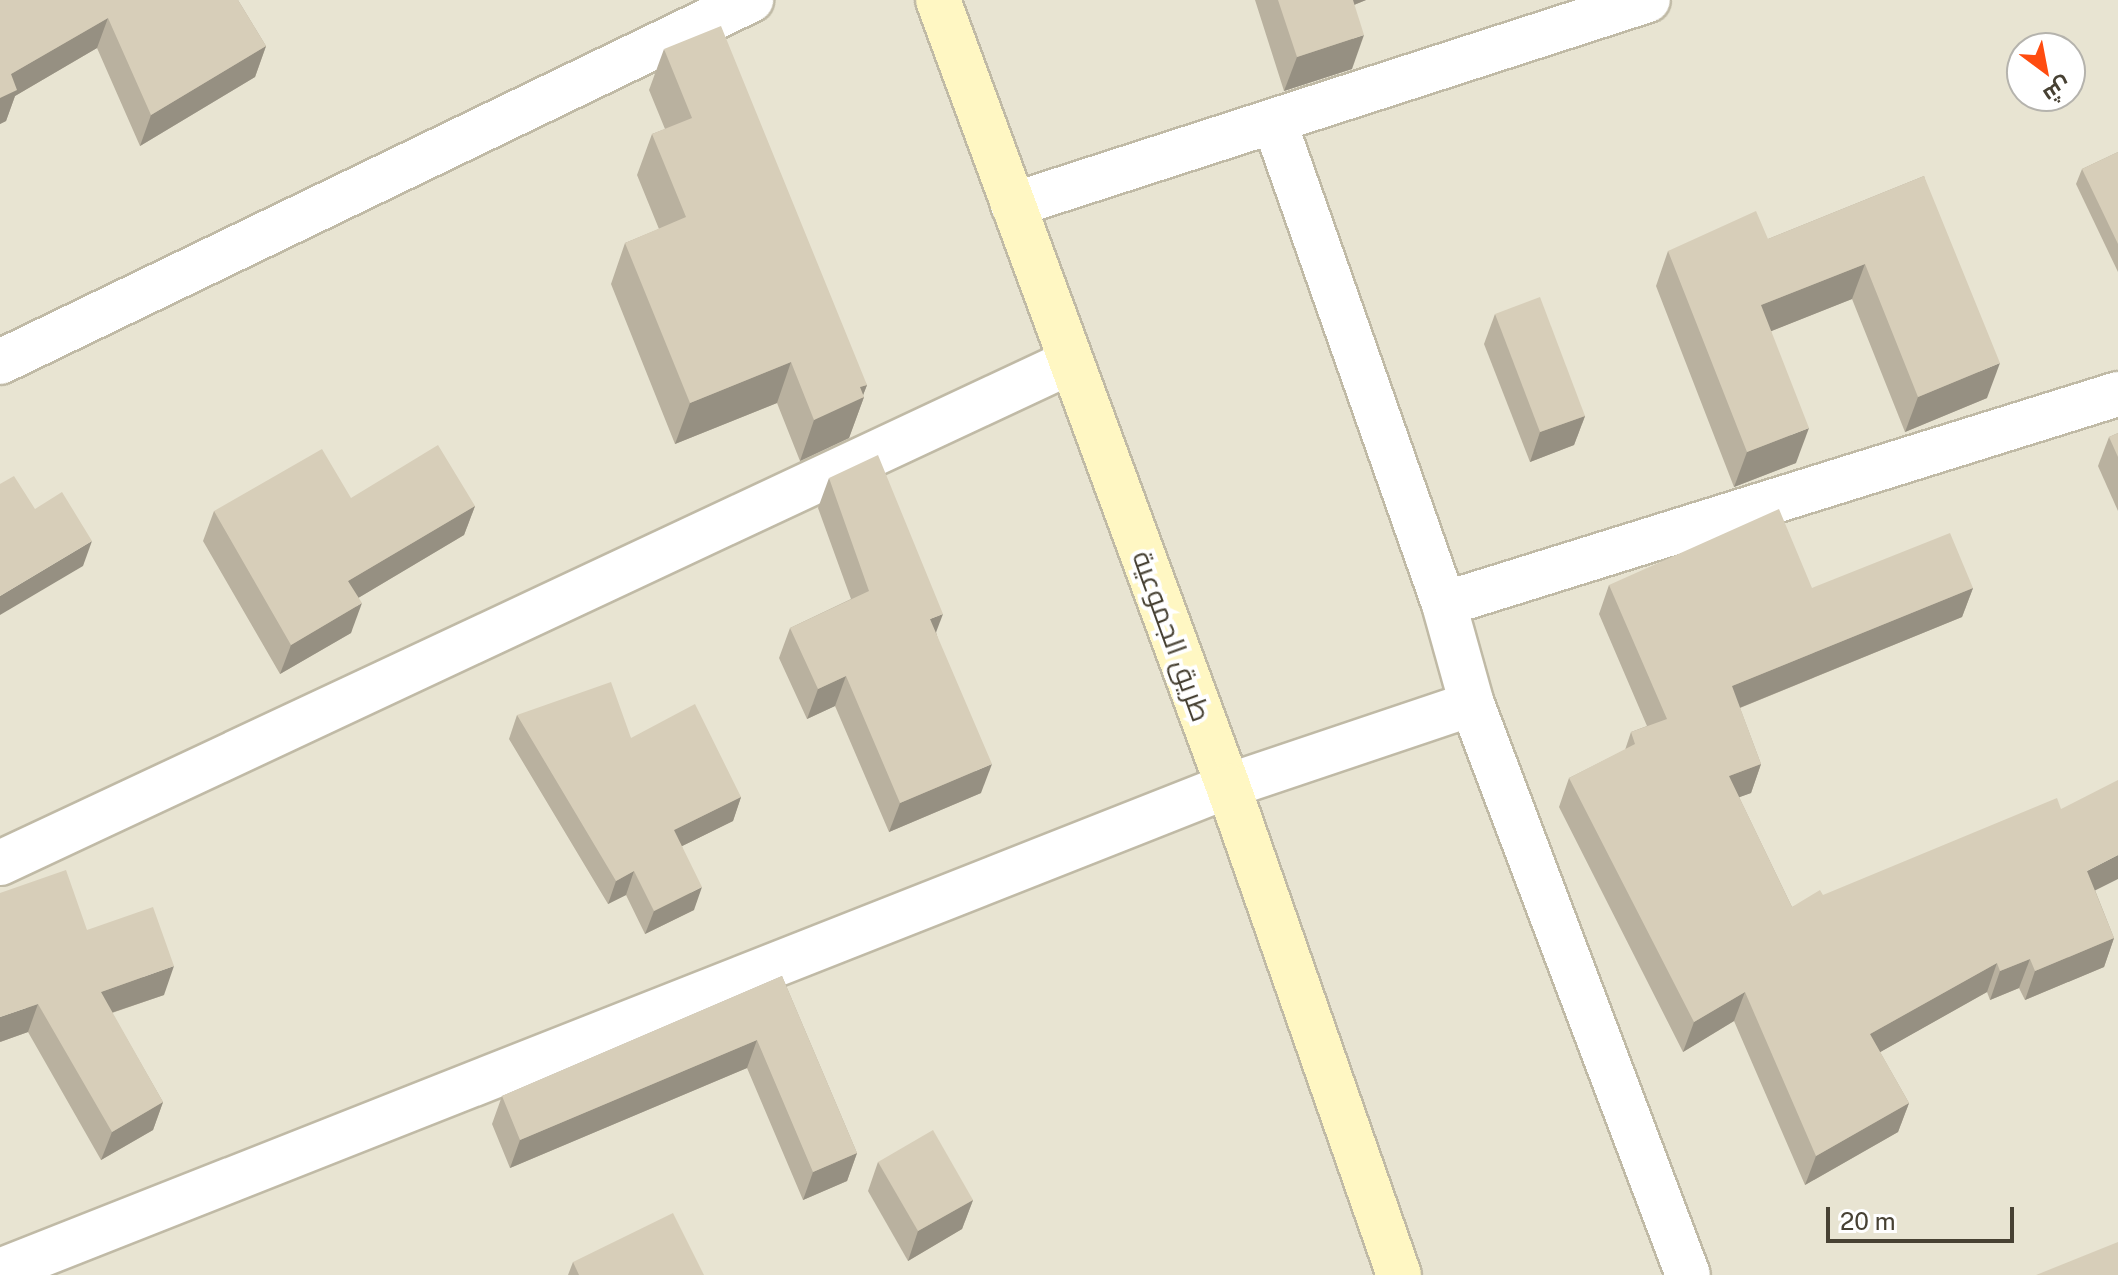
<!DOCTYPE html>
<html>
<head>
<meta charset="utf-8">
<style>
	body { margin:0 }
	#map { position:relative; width:2118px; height:1275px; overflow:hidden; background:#f4f1e4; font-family:"Public Sans",Cairo,sans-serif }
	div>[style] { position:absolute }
	.residential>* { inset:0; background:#e8e4d2 }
	.roads { filter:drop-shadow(2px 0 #c0baa6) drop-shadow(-2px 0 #c0baa6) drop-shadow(0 2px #c0baa6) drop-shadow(0 -2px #c0baa6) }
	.street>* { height:44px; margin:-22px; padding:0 22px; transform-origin:22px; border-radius:22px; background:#fff }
	.secondary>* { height:44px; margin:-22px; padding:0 22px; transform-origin:22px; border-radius:22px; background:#fff7c3 }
	.wall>* { inset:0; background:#b9b19f }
	.shaded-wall>* { inset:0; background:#969082 }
	.building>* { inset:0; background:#d7ceb9 }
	span { translate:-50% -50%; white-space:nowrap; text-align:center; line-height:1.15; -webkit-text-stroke:8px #fff; paint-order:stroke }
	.street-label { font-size:28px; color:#474133 }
	.north { position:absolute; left:2006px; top:32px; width:80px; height:80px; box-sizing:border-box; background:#fff; border:2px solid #b5b3ad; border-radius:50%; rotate:148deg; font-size:22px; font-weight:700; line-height:32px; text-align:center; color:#474133 }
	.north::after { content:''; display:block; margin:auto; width:28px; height:36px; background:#ff4c10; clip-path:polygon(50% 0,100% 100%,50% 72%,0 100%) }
	.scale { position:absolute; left:1826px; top:1207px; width:188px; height:36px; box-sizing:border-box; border:4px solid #474133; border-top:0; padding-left:10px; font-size:24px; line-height:28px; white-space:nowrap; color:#474133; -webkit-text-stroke:6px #fff; paint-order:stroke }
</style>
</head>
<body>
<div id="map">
	<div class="residential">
		<div style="clip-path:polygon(evenodd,0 0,2118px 0,2118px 1275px,0 1275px,0 0,2022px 48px,2070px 48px,2070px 96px,2022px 96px,2022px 48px)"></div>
	</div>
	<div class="roads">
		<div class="street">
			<div style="left:1274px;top:121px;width:512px;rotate:70.61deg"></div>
			<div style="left:1444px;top:604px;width:104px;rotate:74.4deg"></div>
			<div style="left:1472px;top:704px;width:610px;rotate:69.28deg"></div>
			<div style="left:1013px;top:205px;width:667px;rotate:-17.89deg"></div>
			<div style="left:0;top:362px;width:834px;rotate:-25.74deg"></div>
			<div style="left:1444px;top:604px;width:706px;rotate:-17.31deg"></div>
			<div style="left:0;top:863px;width:1181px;rotate:-25.09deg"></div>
			<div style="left:0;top:1271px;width:1320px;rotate:-21.55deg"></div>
			<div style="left:1228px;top:786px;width:257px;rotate:-18.6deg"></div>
		</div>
		<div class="secondary">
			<div style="left:938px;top:0;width:838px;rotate:69.75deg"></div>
			<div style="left:1228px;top:786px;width:518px;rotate:70.73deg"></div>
		</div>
	</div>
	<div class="wall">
		<div style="clip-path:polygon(0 0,238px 0,266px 46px,255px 77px,140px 146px,97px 48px,15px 96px,6px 121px,0 124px)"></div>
		<div style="clip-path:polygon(1255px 0,1366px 0,1354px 5px,1352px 69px,1284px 91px)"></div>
		<div style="clip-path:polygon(664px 49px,867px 385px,863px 395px,864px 397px,849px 438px,800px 461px,777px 403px,675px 444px,611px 284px,625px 243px,659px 229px,637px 175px,652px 134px,665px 129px,649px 90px)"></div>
		<div style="clip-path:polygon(2118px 152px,2118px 272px,2076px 184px,2082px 169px)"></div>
		<div style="clip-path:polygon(1924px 176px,1987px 398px,1905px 432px,1852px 299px,1771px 331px,1796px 463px,1734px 487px,1656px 286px,1668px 251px,1768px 239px)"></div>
		<div style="clip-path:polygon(1495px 314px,1585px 416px,1574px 445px,1530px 462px,1484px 344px)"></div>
		<div style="clip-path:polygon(2118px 433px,2118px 511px,2098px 466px,2109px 437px)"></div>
		<div style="clip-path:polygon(829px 478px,936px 632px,981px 793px,889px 832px,835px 706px,807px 719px,779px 658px,790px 628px,851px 599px,818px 508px)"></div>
		<div style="clip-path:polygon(475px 506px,464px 535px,358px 598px,351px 633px,280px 674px,203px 541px,214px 511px)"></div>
		<div style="clip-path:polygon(1609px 585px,1812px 588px,1973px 588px,1962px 617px,1740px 708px,1761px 764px,1751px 793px,1739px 797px,1792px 907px,1823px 895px,2095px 890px,2114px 938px,2104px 967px,2025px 1000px,2019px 988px,1990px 1000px,1987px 992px,1880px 1052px,1909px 1103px,1898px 1132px,1805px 1185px,1734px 1021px,1683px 1052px,1559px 807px,1569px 778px,1625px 750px,1631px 732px,1647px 726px,1599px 614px)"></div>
		<div style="clip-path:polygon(517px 715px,631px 738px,741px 797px,733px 821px,682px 846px,694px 910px,645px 934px,626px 895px,608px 904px,509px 739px)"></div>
		<div style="clip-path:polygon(87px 930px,164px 995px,112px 1013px,163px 1102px,153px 1130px,101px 1160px,28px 1032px,0 1042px)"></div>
		<div style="clip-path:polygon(782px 976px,857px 1153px,847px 1181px,803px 1200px,747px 1068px,510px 1168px,492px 1124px,502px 1096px)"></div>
		<div style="clip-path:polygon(878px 1162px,973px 1200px,962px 1229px,908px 1261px,868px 1191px)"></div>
		<div style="clip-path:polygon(573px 1262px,704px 1275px,568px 1275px)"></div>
	</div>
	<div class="shaded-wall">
		<div style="clip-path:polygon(1339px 0,1366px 0,1334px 13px)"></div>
		<div style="clip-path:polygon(108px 18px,97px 48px,15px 96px,6px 121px,0 124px,0 98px,11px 74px)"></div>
		<div style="clip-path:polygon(1364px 35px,1352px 69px,1284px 91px,1297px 57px)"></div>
		<div style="clip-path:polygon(266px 46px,255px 77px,140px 146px,151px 115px)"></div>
		<div style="clip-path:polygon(1865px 264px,1852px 299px,1749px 340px,1761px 305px)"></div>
		<div style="clip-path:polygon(791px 362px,777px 403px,675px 444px,690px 403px)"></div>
		<div style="clip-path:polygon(2000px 363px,1987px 398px,1905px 432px,1918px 397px)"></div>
		<div style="clip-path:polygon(867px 385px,862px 398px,864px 397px,849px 438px,800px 461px,814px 420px,860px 387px)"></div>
		<div style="clip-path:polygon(1585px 416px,1574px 445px,1530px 462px,1540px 432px)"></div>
		<div style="clip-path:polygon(1809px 428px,1796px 463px,1734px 487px,1747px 452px)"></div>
		<div style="clip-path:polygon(475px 506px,464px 535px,338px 610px,348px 581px)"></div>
		<div style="clip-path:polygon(92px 541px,83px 566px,0 615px,0 596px)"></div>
		<div style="clip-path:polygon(1973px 588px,1962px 617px,1722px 715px,1732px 686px)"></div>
		<div style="clip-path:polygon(362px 603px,351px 633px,280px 674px,291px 645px)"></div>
		<div style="clip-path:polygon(943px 614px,932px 643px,930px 619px)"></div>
		<div style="clip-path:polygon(846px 676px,835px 706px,807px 719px,818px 689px)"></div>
		<div style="clip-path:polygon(992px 764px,981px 793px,889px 832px,900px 803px)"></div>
		<div style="clip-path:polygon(1761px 764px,1751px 793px,1718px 805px,1729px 776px)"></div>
		<div style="clip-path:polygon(741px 797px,733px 821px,666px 854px,674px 830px)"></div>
		<div style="clip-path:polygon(2118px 855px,2118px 879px,2076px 900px,2087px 871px)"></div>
		<div style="clip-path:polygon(634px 871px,626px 895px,608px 904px,616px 881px)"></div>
		<div style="clip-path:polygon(702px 887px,694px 910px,645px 934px,654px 911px)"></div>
		<div style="clip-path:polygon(2114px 938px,2104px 967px,2025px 1000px,2035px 971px)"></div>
		<div style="clip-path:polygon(2030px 959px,2019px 988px,1990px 1000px,2000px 971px)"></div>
		<div style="clip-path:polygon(1997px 963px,1987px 992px,1859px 1064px,1870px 1034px)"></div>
		<div style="clip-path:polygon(174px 966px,164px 995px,90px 1020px,101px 992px)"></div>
		<div style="clip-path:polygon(1745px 992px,1734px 1021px,1683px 1052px,1694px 1022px)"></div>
		<div style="clip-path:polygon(38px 1004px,28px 1032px,0 1042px,0 1017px)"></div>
		<div style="clip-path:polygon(757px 1040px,747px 1068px,510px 1168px,520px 1140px)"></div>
		<div style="clip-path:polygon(163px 1102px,153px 1130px,101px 1160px,112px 1132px)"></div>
		<div style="clip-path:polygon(1909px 1103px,1898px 1132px,1805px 1185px,1816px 1156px)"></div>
		<div style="clip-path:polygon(857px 1153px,847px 1181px,803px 1200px,813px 1172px)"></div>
		<div style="clip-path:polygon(973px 1200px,962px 1229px,908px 1261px,918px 1231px)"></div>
	</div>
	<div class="building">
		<div style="clip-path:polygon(0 0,238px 0,266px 46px,151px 115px,108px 18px,11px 74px,17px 90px,0 98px)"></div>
		<div style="clip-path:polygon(1278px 0,1353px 0,1364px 35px,1297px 57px)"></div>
		<div style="clip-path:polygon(721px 26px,867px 385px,860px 387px,864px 397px,814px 420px,791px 362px,690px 403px,625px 243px,686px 217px,652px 134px,692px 118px,664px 49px)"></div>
		<div style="clip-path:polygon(2118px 152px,2118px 244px,2082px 169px)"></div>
		<div style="clip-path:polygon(1924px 176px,2000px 363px,1918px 397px,1865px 264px,1761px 305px,1809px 428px,1747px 452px,1668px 251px,1756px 211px,1768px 239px)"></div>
		<div style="clip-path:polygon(1540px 297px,1585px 416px,1540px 432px,1495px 314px)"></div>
		<div style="clip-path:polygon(2118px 433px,2118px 457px,2109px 437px)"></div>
		<div style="clip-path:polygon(438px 445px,475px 506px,348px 581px,362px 603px,291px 645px,214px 511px,322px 449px,351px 498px)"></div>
		<div style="clip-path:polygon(878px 455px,943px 614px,930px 619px,992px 764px,900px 803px,846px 676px,818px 689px,790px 628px,869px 591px,829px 478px)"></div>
		<div style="clip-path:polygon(14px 476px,35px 509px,62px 492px,92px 541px,0 596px,0 484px)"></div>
		<div style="clip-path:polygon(1779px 509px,1812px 588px,1950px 533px,1973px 588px,1732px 686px,1761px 764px,1729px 776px,1792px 907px,1820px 890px,1823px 895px,2057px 798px,2061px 809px,2118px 780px,2118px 855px,2087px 871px,2114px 938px,2035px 971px,2030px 959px,2000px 971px,1997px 963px,1870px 1034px,1909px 1103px,1816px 1156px,1745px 992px,1694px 1022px,1569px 778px,1635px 744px,1631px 732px,1667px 719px,1609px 585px)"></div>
		<div style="clip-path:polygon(611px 682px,631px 738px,695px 704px,741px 797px,674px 830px,702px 887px,654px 911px,634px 871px,616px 881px,517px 715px)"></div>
		<div style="clip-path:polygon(66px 870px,87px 930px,153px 907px,174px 966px,101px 992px,163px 1102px,112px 1132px,38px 1004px,0 1017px,0 893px)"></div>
		<div style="clip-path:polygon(782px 976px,857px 1153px,813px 1172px,757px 1040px,520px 1140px,502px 1096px)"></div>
		<div style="clip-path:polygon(933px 1130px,973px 1200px,918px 1231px,878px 1162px)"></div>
		<div style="clip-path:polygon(673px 1213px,704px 1275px,579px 1275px,573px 1262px)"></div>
		<div style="clip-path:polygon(2118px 1242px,2118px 1275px,2036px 1275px)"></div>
	</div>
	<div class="street-label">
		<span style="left:1172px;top:636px;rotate:70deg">طريق الجموعية</span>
	</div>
	<div class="north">ش</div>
	<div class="scale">20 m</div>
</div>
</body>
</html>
